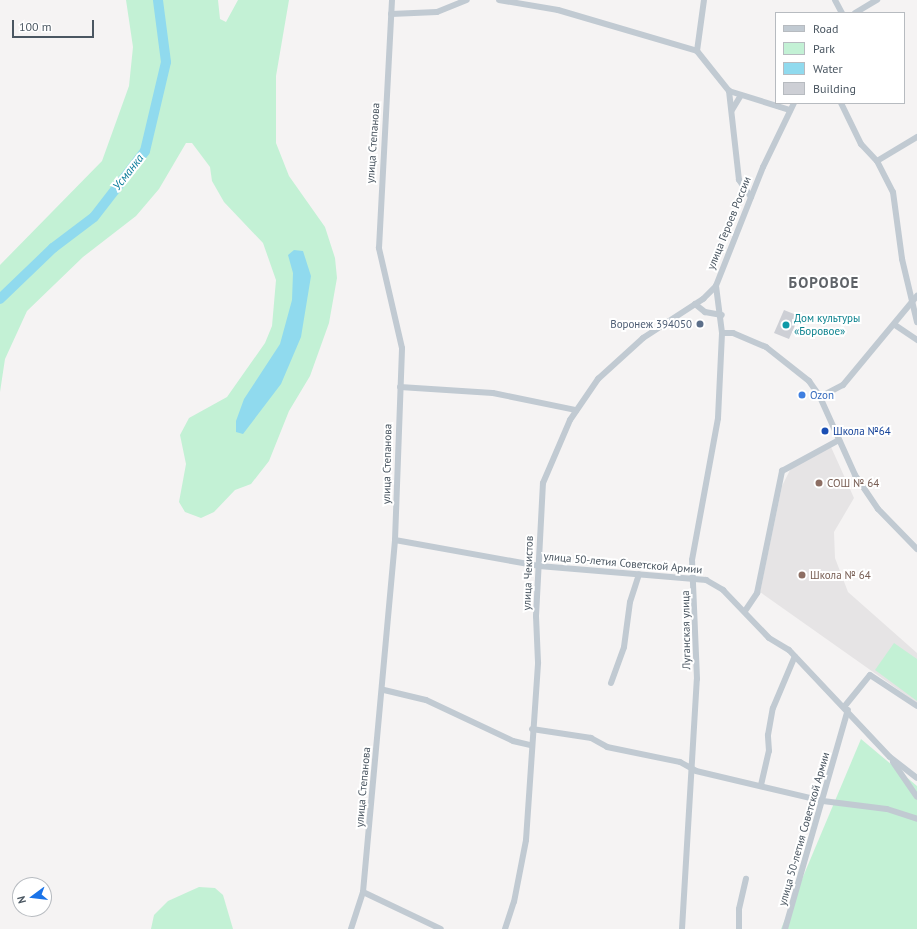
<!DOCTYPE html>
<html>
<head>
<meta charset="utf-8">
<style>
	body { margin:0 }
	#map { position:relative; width:917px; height:929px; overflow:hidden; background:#f5f3f3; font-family:"PT Sans",sans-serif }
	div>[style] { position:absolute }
	.education>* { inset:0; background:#e6e4e5 }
	.green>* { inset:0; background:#c3f1d5 }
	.water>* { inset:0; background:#90daee }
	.river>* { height:10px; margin:-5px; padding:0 5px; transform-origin:5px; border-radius:5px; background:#90daee }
	.building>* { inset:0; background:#cdcfd5 }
	.minor>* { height:6px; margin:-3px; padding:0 3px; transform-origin:3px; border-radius:3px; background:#c1cad2 }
	.dots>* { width:11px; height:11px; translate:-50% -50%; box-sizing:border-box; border:2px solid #fff; border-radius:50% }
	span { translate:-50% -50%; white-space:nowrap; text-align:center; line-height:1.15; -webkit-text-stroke:4px #fff; paint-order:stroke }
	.street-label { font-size:11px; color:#4a5661 }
	.culture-label { font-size:11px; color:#0d838f }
	.left { translate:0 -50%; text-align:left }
	.service-label { font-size:11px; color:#4e5e75 }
	.right { translate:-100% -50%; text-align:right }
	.shop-label { font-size:11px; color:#366cbe }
	.transit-label { font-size:11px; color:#164399 }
	.education-label { font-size:11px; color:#785e54 }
	.water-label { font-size:12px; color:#0c7c9b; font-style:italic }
	.district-label { font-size:15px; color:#5f6368; font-weight:700; letter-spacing:1px }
	.legend { position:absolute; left:775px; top:12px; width:130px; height:92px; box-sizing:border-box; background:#fff; border:1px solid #b7bbc0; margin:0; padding:5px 7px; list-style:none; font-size:12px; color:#4a5661 }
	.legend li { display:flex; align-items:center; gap:8px; height:20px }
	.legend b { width:20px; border:1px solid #b7bbc0 }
	.north { position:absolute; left:12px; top:877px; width:40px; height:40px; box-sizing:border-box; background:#fff; border:1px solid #b7bbc0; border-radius:50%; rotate:255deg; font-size:11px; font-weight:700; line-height:16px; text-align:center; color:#4a5661 }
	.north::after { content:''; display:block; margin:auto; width:14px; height:18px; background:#1a73e8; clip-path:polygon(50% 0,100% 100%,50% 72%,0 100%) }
	.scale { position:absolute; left:12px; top:20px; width:82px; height:18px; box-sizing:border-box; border:2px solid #4a5661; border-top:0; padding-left:5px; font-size:12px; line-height:14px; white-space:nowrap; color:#4a5661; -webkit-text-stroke:3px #fff; paint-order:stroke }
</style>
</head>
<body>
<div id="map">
	<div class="education">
		<div style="clip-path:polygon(831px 447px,854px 498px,834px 532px,835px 558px,848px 592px,917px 653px,917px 703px,760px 592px,782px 486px,792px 466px)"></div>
	</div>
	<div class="green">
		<div style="clip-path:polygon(126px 0,218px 0,220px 19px,226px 22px,238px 0,289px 0,276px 76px,276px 143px,289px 176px,325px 227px,335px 258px,337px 278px,329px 323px,310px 376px,289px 411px,269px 461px,251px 484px,235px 490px,214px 512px,201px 518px,185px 512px,179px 502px,186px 464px,180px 435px,189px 418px,227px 397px,265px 343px,272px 326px,276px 280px,263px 243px,224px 202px,212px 181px,210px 167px,192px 143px,186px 143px,159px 189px,136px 216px,83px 257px,27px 311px,5px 359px,0 392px,0 265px,102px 161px,129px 86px,133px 47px)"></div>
		<div style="clip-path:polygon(894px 643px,917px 659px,917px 701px,875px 670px)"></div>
		<div style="clip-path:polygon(861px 739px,917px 786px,917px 929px,781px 929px)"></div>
		<div style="clip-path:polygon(199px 887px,215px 888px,223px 895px,233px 929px,151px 929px,154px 915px,168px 901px)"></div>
	</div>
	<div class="water">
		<div style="clip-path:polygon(294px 250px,303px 251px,311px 276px,301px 337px,281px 384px,243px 434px,236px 432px,236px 421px,244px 399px,280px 344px,292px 300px,293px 273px,288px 255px)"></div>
	</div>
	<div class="river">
		<div style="left:0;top:299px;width:74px;rotate:-43.9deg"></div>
		<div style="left:53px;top:248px;width:51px;rotate:-37.1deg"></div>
		<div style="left:94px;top:217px;width:83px;rotate:-52.3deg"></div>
		<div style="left:145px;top:151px;width:91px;rotate:-76.7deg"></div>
		<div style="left:166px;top:62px;width:63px;rotate:-97.4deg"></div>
	</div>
	<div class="building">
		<div style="clip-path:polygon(784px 310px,799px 316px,789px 339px,774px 333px)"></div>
	</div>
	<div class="minor">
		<div style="left:499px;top:0;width:60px;rotate:9.6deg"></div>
		<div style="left:558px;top:10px;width:145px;rotate:16.4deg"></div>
		<div style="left:697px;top:51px;width:51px;rotate:51.3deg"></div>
		<div style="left:835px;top:0;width:15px;rotate:62deg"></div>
		<div style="left:855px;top:13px;width:26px;rotate:-31deg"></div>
		<div style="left:391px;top:14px;width:46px;rotate:-2.5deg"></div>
		<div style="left:437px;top:12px;width:32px;rotate:-22deg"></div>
		<div style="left:697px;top:51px;width:51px;rotate:-82.2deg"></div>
		<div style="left:794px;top:103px;width:71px;rotate:115.8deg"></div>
		<div style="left:763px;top:167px;width:128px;rotate:111.6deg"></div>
		<div style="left:716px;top:286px;width:47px;rotate:82.7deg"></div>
		<div style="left:722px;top:333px;width:11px"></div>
		<div style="left:733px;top:333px;width:36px;rotate:23deg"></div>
		<div style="left:766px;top:347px;width:55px;rotate:38.3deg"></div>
		<div style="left:809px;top:381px;width:19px;rotate:55deg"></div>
		<div style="left:820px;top:397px;width:85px;rotate:65.8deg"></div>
		<div style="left:855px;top:475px;width:41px;rotate:55.9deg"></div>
		<div style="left:878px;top:509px;width:56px;rotate:45.7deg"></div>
		<div style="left:841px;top:103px;width:46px;rotate:64deg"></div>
		<div style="left:861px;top:144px;width:23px;rotate:47deg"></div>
		<div style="left:877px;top:161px;width:35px;rotate:63deg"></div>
		<div style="left:893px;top:192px;width:68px;rotate:82.3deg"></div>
		<div style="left:902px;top:259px;width:65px;rotate:76.6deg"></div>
		<div style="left:732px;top:110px;width:17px;rotate:-59deg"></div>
		<div style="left:877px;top:161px;width:47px;rotate:-31deg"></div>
		<div style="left:751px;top:197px;width:21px;rotate:-125deg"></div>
		<div style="left:739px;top:180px;width:90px;rotate:-96.4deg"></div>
		<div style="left:729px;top:91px;width:64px;rotate:17.3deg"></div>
		<div style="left:695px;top:304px;width:13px;rotate:39deg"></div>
		<div style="left:705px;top:312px;width:17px;rotate:10deg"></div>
		<div style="left:895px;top:325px;width:27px;rotate:34deg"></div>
		<div style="left:400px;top:387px;width:93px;rotate:3.7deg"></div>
		<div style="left:493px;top:393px;width:85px;rotate:11.6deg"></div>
		<div style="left:820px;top:397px;width:26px;rotate:-28deg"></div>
		<div style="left:843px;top:385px;width:116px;rotate:-50.3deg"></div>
		<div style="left:395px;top:540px;width:146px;rotate:10.2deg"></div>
		<div style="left:539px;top:566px;width:168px;rotate:4.8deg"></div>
		<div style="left:706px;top:580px;width:20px;rotate:30deg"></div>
		<div style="left:723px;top:590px;width:66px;rotate:46.2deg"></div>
		<div style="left:769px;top:638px;width:23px;rotate:31deg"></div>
		<div style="left:789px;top:650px;width:147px;rotate:46.7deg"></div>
		<div style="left:890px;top:757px;width:34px;rotate:38deg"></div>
		<div style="left:745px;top:611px;width:22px;rotate:-56deg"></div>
		<div style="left:757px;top:593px;width:125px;rotate:-78.4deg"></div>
		<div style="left:782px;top:471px;width:65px;rotate:-28.5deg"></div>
		<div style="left:611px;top:683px;width:38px;rotate:-70deg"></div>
		<div style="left:624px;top:647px;width:45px;rotate:-82.4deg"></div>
		<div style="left:630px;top:602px;width:29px;rotate:-72deg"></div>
		<div style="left:384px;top:690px;width:43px;rotate:13.4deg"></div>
		<div style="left:426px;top:700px;width:96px;rotate:25.2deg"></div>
		<div style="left:513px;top:741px;width:18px;rotate:13deg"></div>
		<div style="left:844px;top:707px;width:41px;rotate:-50.9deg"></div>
		<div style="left:870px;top:675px;width:56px;rotate:33.4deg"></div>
		<div style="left:532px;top:729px;width:60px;rotate:8.7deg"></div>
		<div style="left:591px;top:738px;width:18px;rotate:29deg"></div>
		<div style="left:607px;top:747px;width:75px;rotate:11.6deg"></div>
		<div style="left:680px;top:762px;width:18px;rotate:29deg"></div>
		<div style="left:696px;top:771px;width:130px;rotate:13.3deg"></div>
		<div style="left:823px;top:801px;width:64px;rotate:7.1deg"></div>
		<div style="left:887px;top:809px;width:32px;rotate:18deg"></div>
		<div style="left:893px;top:762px;width:42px;rotate:55.6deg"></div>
		<div style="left:761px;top:785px;width:35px;rotate:-77deg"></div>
		<div style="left:769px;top:751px;width:16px;rotate:-94deg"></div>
		<div style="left:768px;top:735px;width:27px;rotate:-80deg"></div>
		<div style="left:773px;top:708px;width:56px;rotate:-67.1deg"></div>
		<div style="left:363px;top:892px;width:86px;rotate:25.4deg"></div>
		<div style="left:351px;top:929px;width:39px;rotate:-72deg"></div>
		<div style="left:363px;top:892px;width:353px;rotate:-84.8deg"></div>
		<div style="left:395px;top:540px;width:192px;rotate:-87.9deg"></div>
		<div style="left:402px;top:348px;width:103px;rotate:-103deg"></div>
		<div style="left:379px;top:248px;width:248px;rotate:-87deg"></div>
		<div style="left:505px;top:929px;width:28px;rotate:-72deg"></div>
		<div style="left:514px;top:902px;width:63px;rotate:-79deg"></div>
		<div style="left:526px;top:840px;width:178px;rotate:-86.1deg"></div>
		<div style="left:538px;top:662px;width:46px;rotate:-92.5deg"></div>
		<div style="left:536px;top:616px;width:133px;rotate:-87deg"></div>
		<div style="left:543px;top:483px;width:69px;rotate:-66.8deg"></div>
		<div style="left:570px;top:420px;width:50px;rotate:-55.7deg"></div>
		<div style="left:598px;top:379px;width:61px;rotate:-42.3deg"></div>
		<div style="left:643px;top:338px;width:72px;rotate:-33deg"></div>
		<div style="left:703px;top:299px;width:18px;rotate:-45deg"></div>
		<div style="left:682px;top:929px;width:250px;rotate:-86.6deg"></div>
		<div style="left:697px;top:679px;width:119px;rotate:-92.4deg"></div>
		<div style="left:692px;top:560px;width:144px;rotate:-79.6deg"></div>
		<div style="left:718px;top:418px;width:85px;rotate:-87.3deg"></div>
		<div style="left:739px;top:929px;width:20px;rotate:-90deg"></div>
		<div style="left:739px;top:909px;width:31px;rotate:-77deg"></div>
		<div style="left:785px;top:929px;width:228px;rotate:-74deg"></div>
	</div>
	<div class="dots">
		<div style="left:700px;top:324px;background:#5c6f8a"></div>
		<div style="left:786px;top:325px;background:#0f9aa8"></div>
		<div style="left:802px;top:395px;background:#3f7fe0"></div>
		<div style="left:825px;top:431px;background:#1a4fb4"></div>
		<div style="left:819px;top:483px;background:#8d6e63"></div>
		<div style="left:802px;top:575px;background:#8d6e63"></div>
	</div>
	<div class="street-label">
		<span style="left:373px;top:143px;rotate:-86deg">улица Степанова</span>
		<span style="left:729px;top:223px;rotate:-68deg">улица Героев России</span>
		<span style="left:387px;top:464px;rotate:-89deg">улица Степанова</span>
		<span style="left:623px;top:563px;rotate:5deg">улица 50-летия Советской Армии</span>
		<span style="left:528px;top:573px;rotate:-88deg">улица Чекистов</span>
		<span style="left:686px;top:630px;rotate:-91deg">Луганская улица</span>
		<span style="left:363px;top:787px;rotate:-85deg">улица Степанова</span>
		<span style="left:804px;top:829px;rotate:-74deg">улица 50-летия Советской Армии</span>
	</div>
	<div class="culture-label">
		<span class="left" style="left:794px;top:325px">Дом культуры<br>«Боровое»</span>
	</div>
	<div class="service-label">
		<span class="right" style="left:692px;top:324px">Воронеж 394050</span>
	</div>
	<div class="shop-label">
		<span class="left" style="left:810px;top:395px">Ozon</span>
	</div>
	<div class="transit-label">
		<span class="left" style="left:833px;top:431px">Школа №64</span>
	</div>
	<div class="education-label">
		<span class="left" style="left:827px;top:483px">СОШ № 64</span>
		<span class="left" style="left:810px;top:575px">Школа № 64</span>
	</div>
	<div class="water-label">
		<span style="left:128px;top:172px;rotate:-52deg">Усманка</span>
	</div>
	<div class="district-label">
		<span style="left:824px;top:283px">БОРОВОЕ</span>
	</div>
	<ul class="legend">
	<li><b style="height:5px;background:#c1cad2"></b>Road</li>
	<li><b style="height:11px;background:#c3f1d5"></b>Park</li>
	<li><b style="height:11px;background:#90daee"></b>Water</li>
	<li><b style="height:11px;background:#cdcfd5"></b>Building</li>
	</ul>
	<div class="north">N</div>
	<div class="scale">100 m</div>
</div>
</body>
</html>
